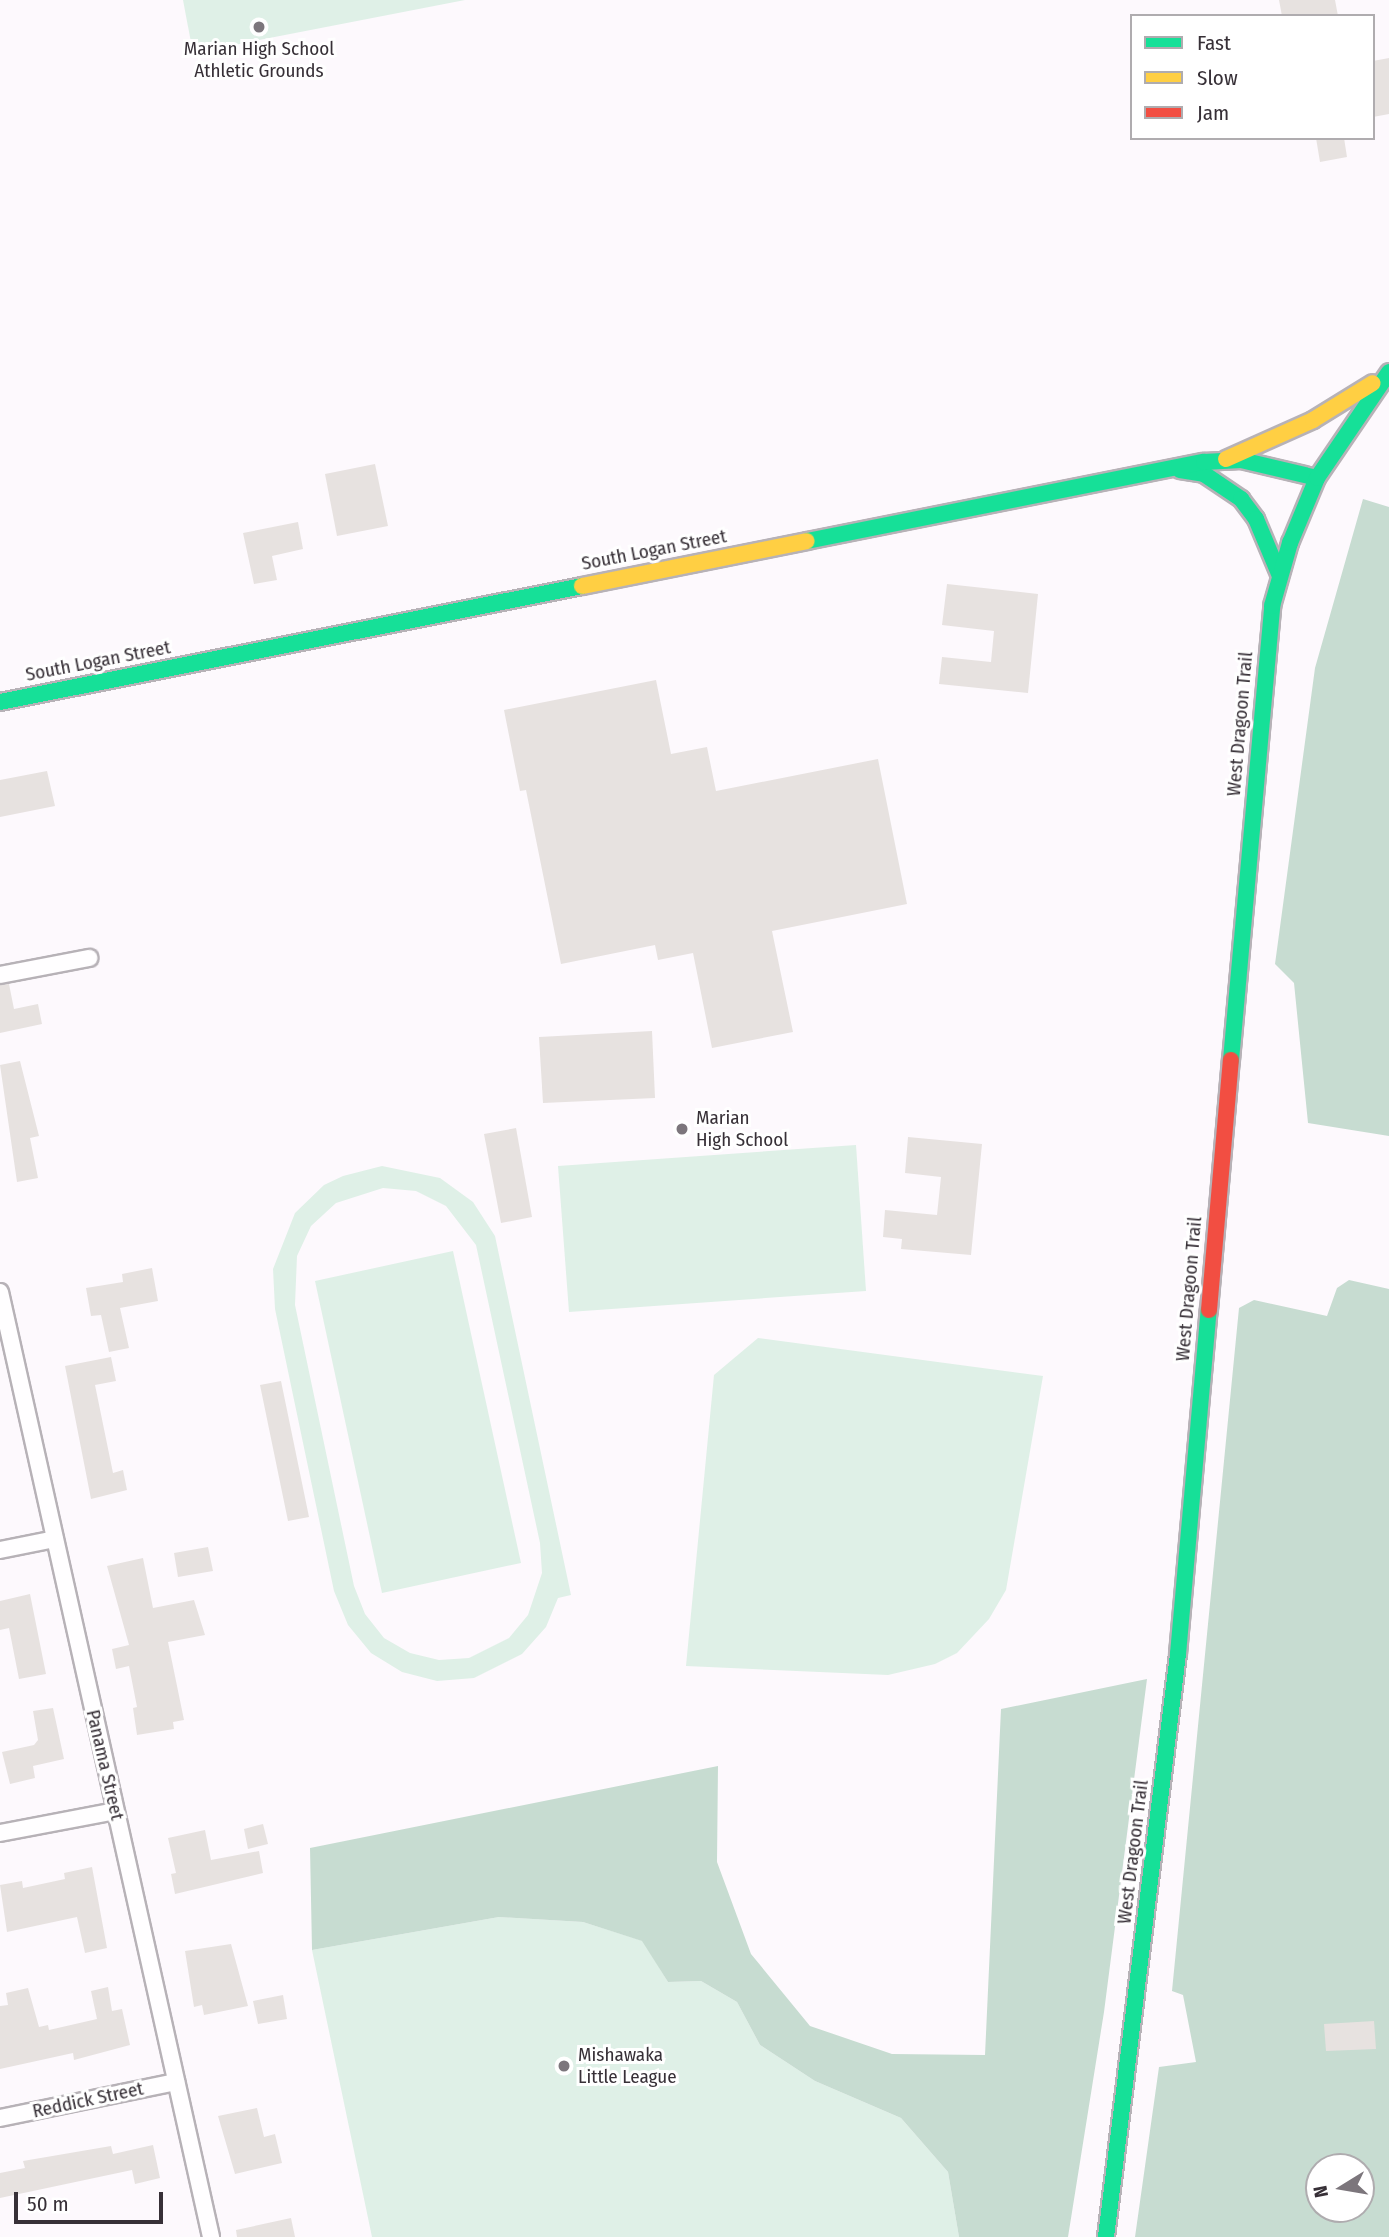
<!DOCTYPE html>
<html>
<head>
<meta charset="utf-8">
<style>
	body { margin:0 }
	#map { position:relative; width:1389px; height:2237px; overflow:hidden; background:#fdf9fd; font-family:"Fira Sans Condensed",sans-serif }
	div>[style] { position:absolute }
	.green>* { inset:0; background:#dff0e7 }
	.forest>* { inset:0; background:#c7dcd1 }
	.building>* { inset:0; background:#e7e2e0 }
	.roads { filter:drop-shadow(2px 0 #b7b2b7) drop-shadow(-2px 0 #b7b2b7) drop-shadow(0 2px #b7b2b7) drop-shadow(0 -2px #b7b2b7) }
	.street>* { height:16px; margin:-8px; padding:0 8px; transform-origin:8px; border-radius:8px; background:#fffeff }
	.fast>* { height:16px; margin:-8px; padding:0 8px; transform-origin:8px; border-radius:8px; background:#16e098 }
	.slow>* { height:16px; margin:-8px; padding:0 8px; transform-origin:8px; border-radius:8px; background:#ffcf43 }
	.jam>* { height:16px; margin:-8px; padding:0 8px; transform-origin:8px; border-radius:8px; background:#f24e42 }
	.dots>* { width:19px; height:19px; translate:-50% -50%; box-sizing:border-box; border:4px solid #fff; border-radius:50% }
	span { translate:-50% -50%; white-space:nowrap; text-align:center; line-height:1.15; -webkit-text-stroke:6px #fff; paint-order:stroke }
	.poi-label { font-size:19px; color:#373037 }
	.left { translate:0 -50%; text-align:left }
	.street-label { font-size:19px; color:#373037 }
	.legend { position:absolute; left:1130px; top:14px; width:245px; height:126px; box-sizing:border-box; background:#fff; border:2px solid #afacaf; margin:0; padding:9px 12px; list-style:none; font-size:21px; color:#373037 }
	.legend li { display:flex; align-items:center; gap:14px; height:35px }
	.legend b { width:35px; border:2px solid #afacaf }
	.north { position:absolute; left:1305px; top:2153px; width:70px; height:70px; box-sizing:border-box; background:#fff; border:2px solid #afacaf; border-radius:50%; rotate:259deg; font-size:19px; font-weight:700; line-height:28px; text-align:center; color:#373037 }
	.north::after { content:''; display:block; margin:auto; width:24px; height:32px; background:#7c767c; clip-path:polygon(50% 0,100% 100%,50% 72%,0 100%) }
	.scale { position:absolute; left:14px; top:2192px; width:149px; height:32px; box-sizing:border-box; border:4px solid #373037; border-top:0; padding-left:9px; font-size:21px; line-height:24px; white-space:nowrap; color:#373037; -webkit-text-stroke:5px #fff; paint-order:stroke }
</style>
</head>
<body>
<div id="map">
	<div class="green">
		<div style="clip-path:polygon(183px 0,465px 0,193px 53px)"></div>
		<div style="clip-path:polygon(856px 1145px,866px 1291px,569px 1312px,558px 1166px)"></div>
		<div style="clip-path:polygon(evenodd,382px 1166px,440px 1178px,473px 1202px,495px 1236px,571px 1595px,558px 1598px,546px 1627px,522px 1654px,474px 1678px,437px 1681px,402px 1672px,371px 1653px,348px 1625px,334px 1591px,275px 1309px,273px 1269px,295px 1213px,324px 1185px,343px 1176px,382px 1166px,383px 1188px,416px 1191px,446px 1206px,476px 1245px,540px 1543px,542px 1573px,528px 1615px,509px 1638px,469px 1658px,439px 1660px,410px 1653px,384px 1638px,365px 1614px,354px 1586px,295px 1305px,297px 1256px,311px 1226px,336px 1203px,383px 1188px)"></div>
		<div style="clip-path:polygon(453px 1251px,521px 1563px,382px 1593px,315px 1281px)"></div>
		<div style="clip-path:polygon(758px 1338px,1043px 1376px,1006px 1590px,989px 1619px,957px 1653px,935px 1664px,888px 1675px,686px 1666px,714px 1375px)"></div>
		<div style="clip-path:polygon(499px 1917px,583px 1922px,643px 1941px,668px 1982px,701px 1981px,737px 2002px,760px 2045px,815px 2081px,901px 2118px,948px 2172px,959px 2237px,372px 2237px,312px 1950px)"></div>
	</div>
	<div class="forest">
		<div style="clip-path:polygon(1363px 499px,1389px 507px,1389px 1136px,1308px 1123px,1294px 983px,1275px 964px,1315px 668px)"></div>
		<div style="clip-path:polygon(evenodd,1349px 1280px,1389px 1289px,1389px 2237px,1135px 2237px,1159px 2067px,1196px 2062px,1183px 1995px,1172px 1991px,1239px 1308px,1254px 1300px,1327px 1316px,1337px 1288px,1349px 1280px,1319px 2167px,1361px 2167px,1361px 2209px,1319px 2209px,1319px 2167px)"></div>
		<div style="clip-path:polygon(1147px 1679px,1104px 2012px,1068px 2237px,959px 2237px,948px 2172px,901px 2118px,815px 2081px,760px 2045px,737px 2002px,701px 1981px,668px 1982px,642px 1941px,583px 1922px,499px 1917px,312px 1950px,310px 1848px,718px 1766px,717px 1862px,751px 1954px,810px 2026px,892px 2054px,985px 2055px,1001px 1709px)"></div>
	</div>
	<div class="building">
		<div style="clip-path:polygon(1279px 0,1335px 0,1338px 16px,1282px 16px)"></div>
		<div style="clip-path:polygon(1389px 58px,1389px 114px,1373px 117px,1373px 61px)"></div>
		<div style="clip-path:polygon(1316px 138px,1344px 138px,1347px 157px,1320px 162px)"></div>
		<div style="clip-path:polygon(375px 464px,388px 526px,337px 536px,325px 474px)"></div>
		<div style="clip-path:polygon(298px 522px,303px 549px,272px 556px,277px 580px,254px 584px,243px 533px)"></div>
		<div style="clip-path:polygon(947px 584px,1038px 594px,1028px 693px,939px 684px,942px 657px,991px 662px,994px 631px,942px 625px)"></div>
		<div style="clip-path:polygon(656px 680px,671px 754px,707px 747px,716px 791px,878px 759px,907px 904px,772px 931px,793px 1032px,712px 1048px,693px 953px,658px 960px,655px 945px,561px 964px,526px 790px,520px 791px,504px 710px)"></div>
		<div style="clip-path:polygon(47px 771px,55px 806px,0 817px,0 780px)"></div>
		<div style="clip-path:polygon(9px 984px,14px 1009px,38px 1004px,42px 1024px,0 1033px,0 985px)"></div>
		<div style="clip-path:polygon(652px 1031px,655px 1098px,543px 1103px,539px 1037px)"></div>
		<div style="clip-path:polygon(20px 1061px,39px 1136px,30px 1138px,38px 1178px,17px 1182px,0 1065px)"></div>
		<div style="clip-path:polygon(516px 1128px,532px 1217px,501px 1223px,484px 1134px)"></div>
		<div style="clip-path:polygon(908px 1137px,982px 1144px,971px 1255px,901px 1249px,902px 1239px,883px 1237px,885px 1210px,937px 1215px,941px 1177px,905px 1173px)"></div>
		<div style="clip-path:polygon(152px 1268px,158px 1301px,120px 1308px,129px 1348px,109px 1352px,101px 1315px,91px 1316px,86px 1288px,123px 1282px,122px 1274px)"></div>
		<div style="clip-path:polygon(111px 1357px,116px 1381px,95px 1385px,113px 1473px,123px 1470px,127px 1490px,91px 1499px,65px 1366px)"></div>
		<div style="clip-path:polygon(281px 1381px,309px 1517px,288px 1521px,260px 1385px)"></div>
		<div style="clip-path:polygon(208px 1547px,213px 1571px,178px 1577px,174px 1553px)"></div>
		<div style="clip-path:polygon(143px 1558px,153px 1608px,194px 1600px,205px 1635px,168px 1642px,184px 1720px,173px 1722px,174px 1729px,137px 1735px,133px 1708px,137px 1707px,129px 1666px,116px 1669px,112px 1649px,129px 1645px,107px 1566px)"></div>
		<div style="clip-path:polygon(30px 1594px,46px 1674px,19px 1679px,9px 1628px,0 1630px,0 1601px)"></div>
		<div style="clip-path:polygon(53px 1708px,64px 1759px,33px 1766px,35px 1778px,10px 1784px,2px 1752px,34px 1745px,38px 1740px,33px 1711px)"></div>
		<div style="clip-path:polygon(263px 1824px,268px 1844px,248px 1849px,244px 1829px)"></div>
		<div style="clip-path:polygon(205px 1830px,211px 1860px,259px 1851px,263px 1873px,175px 1894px,171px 1874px,176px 1873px,168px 1838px)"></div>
		<div style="clip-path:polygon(92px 1867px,107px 1948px,85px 1953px,77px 1917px,7px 1932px,0 1885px,22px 1881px,23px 1888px,65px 1879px,64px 1873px)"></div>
		<div style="clip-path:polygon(231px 1944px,248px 2006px,204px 2015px,202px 2005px,194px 2007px,185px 1951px)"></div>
		<div style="clip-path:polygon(108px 1987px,112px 2011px,122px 2009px,130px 2045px,74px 2060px,73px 2053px,0 2069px,0 2006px,8px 2005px,6px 1993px,28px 1988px,39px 2027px,48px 2025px,49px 2030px,97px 2019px,91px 1991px)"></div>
		<div style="clip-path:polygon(283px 1995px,287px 2019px,258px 2024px,253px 2001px)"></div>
		<div style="clip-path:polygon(1374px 2021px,1376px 2049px,1326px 2051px,1324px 2024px)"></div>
		<div style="clip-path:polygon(257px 2108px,264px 2137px,275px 2134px,282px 2163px,235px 2174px,218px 2116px)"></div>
		<div style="clip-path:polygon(153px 2145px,160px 2178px,135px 2184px,132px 2170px,0 2198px,0 2173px,25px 2168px,23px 2161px,111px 2146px,113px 2154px)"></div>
		<div style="clip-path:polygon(291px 2218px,295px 2237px,237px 2237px,236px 2230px)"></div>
	</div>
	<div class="roads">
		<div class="street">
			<div style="left:0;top:975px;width:91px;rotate:-10.8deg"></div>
			<div style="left:0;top:1292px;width:968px;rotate:77.41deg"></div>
			<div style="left:0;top:1550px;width:56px;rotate:-11.3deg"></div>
			<div style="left:0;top:1833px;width:117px;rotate:-10.8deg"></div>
			<div style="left:0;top:2118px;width:180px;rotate:-11.6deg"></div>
		</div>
		<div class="fast">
			<div style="left:1180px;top:470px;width:24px;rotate:9deg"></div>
			<div style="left:1204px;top:474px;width:45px;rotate:34deg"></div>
			<div style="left:1241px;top:499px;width:25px;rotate:53deg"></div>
			<div style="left:1256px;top:519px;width:62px;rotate:67.2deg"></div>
			<div style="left:807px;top:541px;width:405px;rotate:-11.3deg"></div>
			<div style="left:1204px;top:462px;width:37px;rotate:-3deg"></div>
			<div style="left:1241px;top:460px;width:78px;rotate:13.3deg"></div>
			<div style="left:0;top:702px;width:593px;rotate:-11.27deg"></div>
			<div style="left:1231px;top:1060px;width:456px;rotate:-84.8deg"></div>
			<div style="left:1272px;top:606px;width:66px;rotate:-74.1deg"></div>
			<div style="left:1290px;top:543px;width:70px;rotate:-67.4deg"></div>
			<div style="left:1317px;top:478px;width:128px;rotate:-55.8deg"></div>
			<div style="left:1106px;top:2237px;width:587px;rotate:-82.96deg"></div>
			<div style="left:1178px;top:1654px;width:345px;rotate:-84.9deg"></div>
		</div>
		<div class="slow">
			<div style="left:1226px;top:459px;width:95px;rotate:-24.1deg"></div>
			<div style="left:1313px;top:420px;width:70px;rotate:-31.7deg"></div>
			<div style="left:582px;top:586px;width:229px;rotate:-11.3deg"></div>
		</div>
		<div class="jam">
			<div style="left:1209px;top:1310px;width:251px;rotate:-85deg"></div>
		</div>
	</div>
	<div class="dots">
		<div style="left:259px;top:27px;background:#7c767c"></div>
		<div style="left:682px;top:1129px;background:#7c767c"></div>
		<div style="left:564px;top:2066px;background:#7c767c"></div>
	</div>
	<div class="poi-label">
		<span style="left:259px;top:60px">Marian High School<br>Athletic Grounds</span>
		<span class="left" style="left:696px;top:1129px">Marian<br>High School</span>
		<span class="left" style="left:578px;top:2066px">Mishawaka<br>Little League</span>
	</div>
	<div class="street-label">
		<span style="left:654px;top:550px;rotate:-11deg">South Logan Street</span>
		<span style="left:98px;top:661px;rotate:-11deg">South Logan Street</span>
		<span style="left:1240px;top:724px;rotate:-85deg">West Dragoon Trail</span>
		<span style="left:1189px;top:1289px;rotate:-85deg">West Dragoon Trail</span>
		<span style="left:105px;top:1765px;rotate:77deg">Panama Street</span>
		<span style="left:1133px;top:1852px;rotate:-83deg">West Dragoon Trail</span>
		<span style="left:88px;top:2100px;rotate:-12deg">Reddick Street</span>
	</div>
	<ul class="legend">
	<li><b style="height:9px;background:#16e098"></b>Fast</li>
	<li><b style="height:9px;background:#ffcf43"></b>Slow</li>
	<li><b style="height:9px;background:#f24e42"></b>Jam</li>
	</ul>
	<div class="north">N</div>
	<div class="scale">50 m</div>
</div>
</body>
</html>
